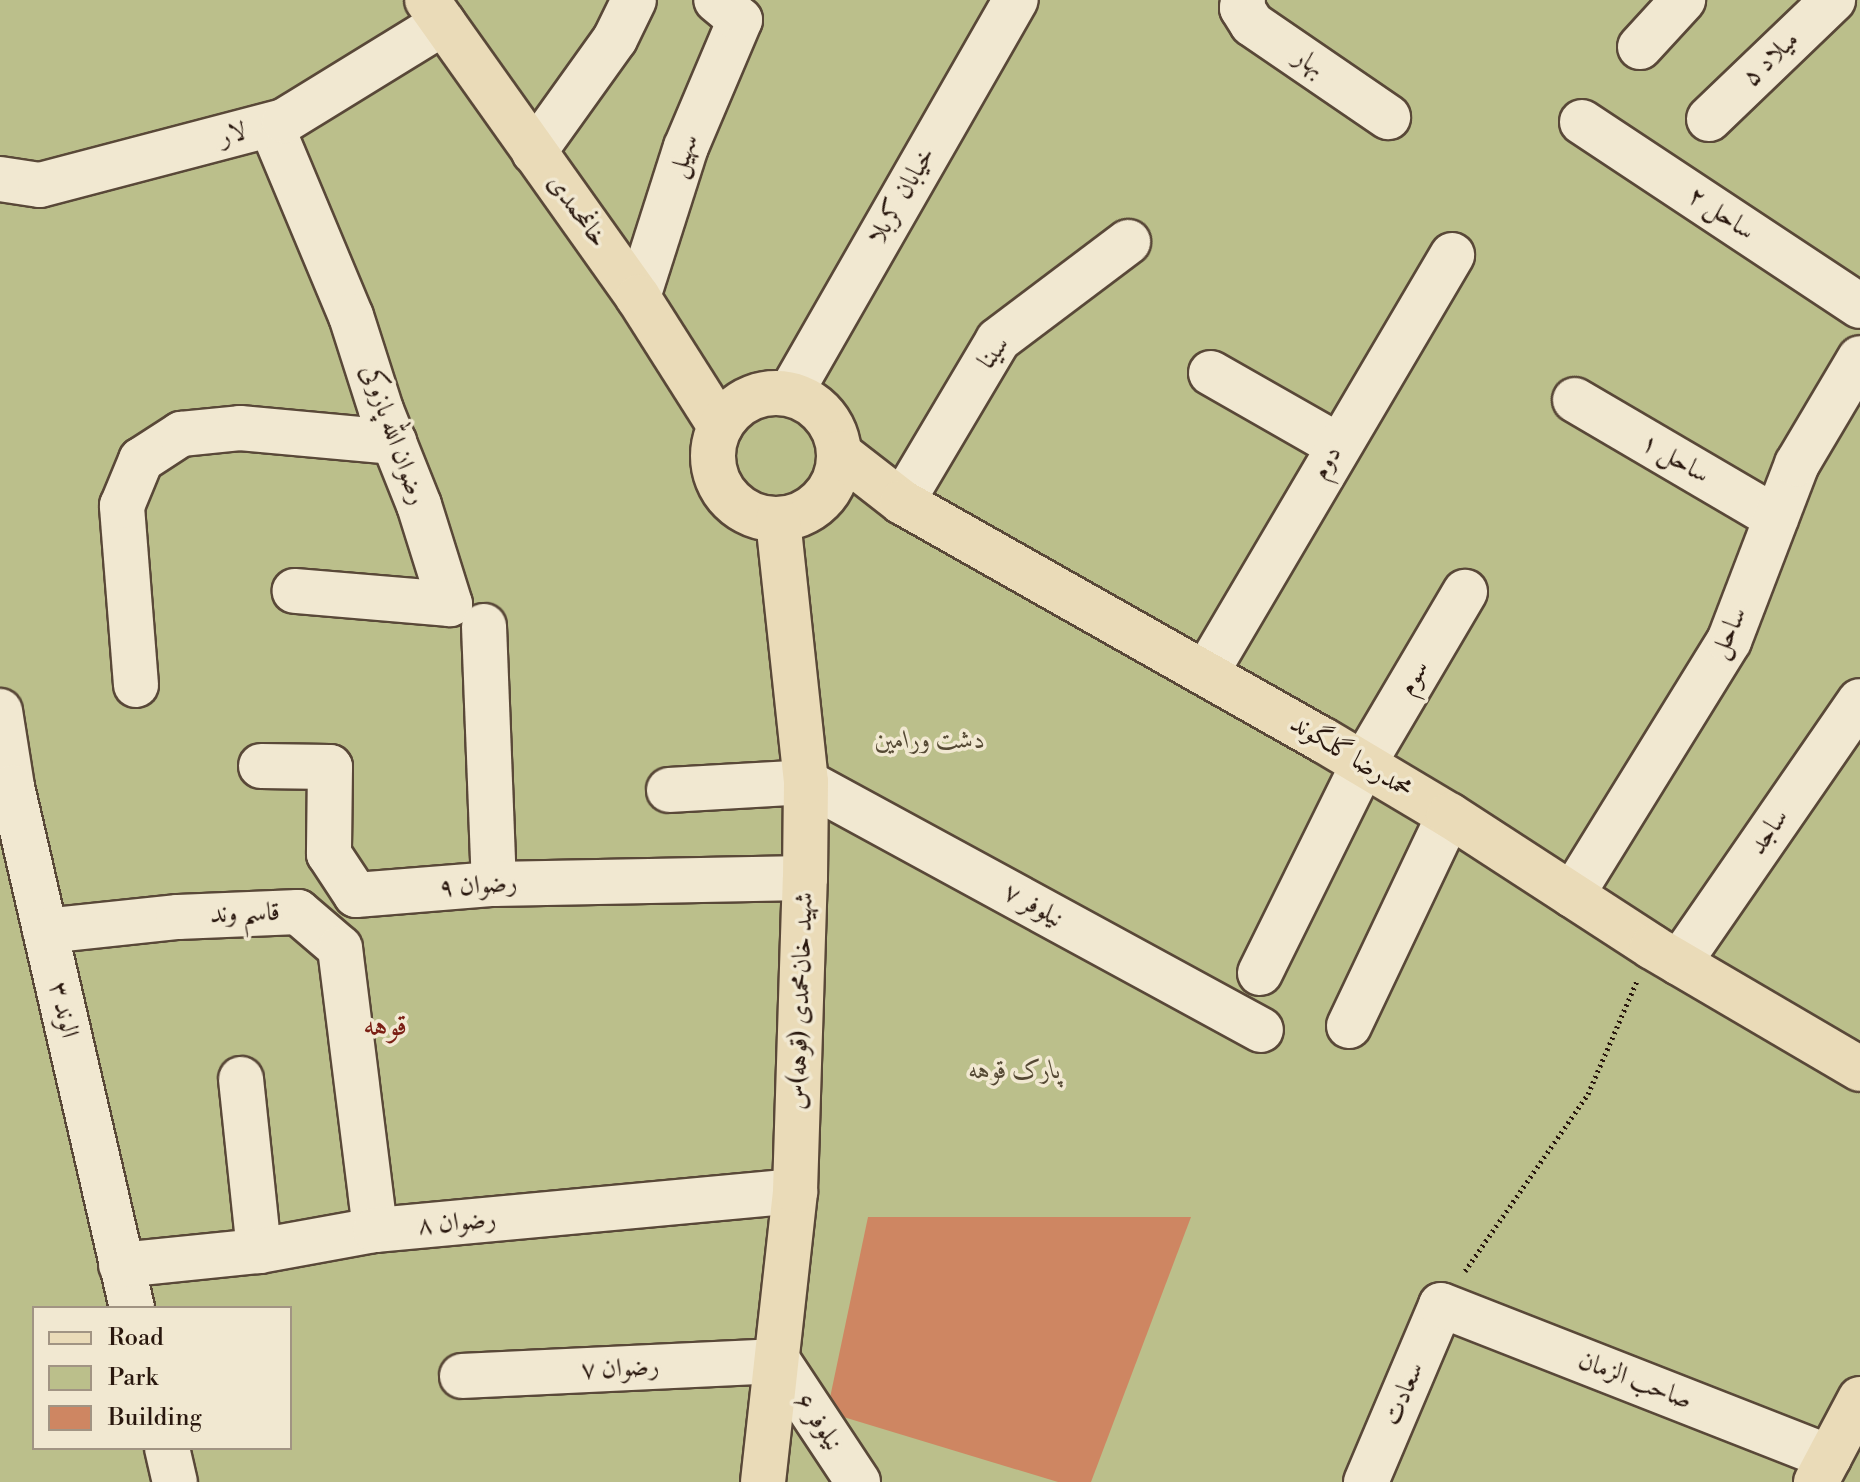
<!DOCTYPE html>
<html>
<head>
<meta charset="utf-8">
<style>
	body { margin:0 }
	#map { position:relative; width:1860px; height:1482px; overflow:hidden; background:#eadbb8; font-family:"Libre Bodoni",Amiri,serif }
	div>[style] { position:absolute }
	.green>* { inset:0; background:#bbbf8b }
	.building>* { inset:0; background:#ce8662 }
	.path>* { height:5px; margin-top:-2.5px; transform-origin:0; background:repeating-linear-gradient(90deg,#29170e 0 2px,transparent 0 6px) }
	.roads { filter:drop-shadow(2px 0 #594838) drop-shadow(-2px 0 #594838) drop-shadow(0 2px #594838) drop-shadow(0 -2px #594838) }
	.minor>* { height:44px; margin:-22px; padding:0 22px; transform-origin:22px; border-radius:22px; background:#f1e8d1 }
	.major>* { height:44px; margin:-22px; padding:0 22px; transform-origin:22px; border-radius:22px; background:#eadbb8 }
	.major>.ring { margin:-22px; padding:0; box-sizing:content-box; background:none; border:44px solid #eadbb8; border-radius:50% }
	span { translate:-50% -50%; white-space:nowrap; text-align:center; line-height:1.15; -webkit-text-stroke:7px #f1e8d1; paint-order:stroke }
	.street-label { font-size:26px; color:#29170e }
	.park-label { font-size:26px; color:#554934; font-style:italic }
	.quarter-label { font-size:30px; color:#7a1f14 }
	.legend { position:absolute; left:32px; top:1306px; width:260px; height:144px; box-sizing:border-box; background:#f1e8d1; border:2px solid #a19483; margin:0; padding:10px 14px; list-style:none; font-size:24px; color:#29170e }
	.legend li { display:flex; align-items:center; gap:16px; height:40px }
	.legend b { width:40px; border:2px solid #a19483 }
</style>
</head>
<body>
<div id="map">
	<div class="green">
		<div style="clip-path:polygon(evenodd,0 0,1860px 0,1860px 1482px,0 1482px,0 0,34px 1308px,290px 1308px,290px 1448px,34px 1448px,34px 1308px)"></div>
	</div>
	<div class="building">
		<div style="clip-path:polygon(868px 1217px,1191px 1217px,1091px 1482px,1058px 1482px,827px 1412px)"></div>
	</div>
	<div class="path">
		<div style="left:1465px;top:1271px;width:216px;rotate:-55.2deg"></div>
		<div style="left:1588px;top:1094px;width:123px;rotate:-66.6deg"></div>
	</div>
	<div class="roads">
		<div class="minor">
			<div style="left:1243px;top:0;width:8px;rotate:97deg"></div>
			<div style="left:1242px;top:8px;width:19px;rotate:58deg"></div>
			<div style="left:1252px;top:24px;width:165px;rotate:34.4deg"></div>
			<div style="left:1640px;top:47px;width:64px;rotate:-47.5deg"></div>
			<div style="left:1709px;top:119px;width:172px;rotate:-43.8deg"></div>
			<div style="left:1582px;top:122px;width:333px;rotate:33.5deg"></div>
			<div style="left:271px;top:125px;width:207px;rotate:67.3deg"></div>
			<div style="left:351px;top:316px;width:99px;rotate:72.3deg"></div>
			<div style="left:381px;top:410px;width:102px;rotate:68.2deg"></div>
			<div style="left:419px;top:505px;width:104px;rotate:72.6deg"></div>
			<div style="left:450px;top:604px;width:156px;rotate:-175.2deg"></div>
			<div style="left:534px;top:152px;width:139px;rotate:-54.4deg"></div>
			<div style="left:615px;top:39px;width:43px;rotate:-64deg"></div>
			<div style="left:0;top:179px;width:40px;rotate:8.5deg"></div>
			<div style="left:40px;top:185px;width:252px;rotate:-14.7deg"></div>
			<div style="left:284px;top:121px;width:187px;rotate:-31.6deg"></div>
			<div style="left:638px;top:297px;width:157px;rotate:-72.3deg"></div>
			<div style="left:686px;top:147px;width:138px;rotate:-67deg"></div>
			<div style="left:740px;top:20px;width:31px;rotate:-140deg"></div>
			<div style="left:1211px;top:373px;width:145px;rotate:29.7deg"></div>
			<div style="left:790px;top:394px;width:454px;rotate:-60.2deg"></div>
			<div style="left:1575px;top:400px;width:233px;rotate:30.4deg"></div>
			<div style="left:902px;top:502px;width:188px;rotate:-59.3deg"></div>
			<div style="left:998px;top:340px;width:163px;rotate:-37deg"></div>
			<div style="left:484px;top:626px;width:258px;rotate:87.8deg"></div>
			<div style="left:1206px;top:673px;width:485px;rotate:-59.5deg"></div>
			<div style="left:136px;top:685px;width:180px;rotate:-94.5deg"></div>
			<div style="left:122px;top:506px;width:50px;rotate:-67.6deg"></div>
			<div style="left:141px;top:460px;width:48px;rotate:-33deg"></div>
			<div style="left:181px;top:434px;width:59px;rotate:-5.8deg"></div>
			<div style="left:240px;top:428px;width:155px;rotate:5.2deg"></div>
			<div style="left:0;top:711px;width:77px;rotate:81deg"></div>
			<div style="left:12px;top:787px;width:535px;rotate:77.03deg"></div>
			<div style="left:261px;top:766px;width:69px;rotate:0.8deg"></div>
			<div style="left:330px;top:767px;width:87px;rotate:90.7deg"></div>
			<div style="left:329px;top:854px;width:49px;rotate:56.6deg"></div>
			<div style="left:356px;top:895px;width:138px;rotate:-4.6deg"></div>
			<div style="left:494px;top:884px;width:311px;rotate:-1.1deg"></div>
			<div style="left:669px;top:790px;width:137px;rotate:-3.3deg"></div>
			<div style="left:806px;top:782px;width:518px;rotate:28.59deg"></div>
			<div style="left:1572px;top:895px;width:299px;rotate:-58.3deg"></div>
			<div style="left:1729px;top:641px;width:190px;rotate:-69deg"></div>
			<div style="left:1797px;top:464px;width:123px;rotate:-59.3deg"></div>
			<div style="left:45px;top:931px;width:134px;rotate:-6deg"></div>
			<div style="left:178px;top:917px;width:120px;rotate:-2.4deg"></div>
			<div style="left:298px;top:912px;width:55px;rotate:40.6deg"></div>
			<div style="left:340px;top:948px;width:284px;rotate:82.9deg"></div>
			<div style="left:1679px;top:963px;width:318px;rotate:-55.4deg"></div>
			<div style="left:1260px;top:973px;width:232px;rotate:-63.7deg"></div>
			<div style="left:1363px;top:765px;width:201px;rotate:-59.5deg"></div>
			<div style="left:1349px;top:1026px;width:233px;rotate:-64.6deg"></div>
			<div style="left:241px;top:1079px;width:173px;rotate:84deg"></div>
			<div style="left:121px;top:1265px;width:139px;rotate:-5.8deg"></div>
			<div style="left:259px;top:1251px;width:118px;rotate:-10.3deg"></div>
			<div style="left:375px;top:1230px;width:422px;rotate:-5.3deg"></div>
			<div style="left:462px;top:1376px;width:316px;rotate:-2.7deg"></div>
			<div style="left:778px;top:1361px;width:145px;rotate:56.5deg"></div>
			<div style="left:167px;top:1448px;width:35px;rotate:77deg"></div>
			<div style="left:1366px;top:1482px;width:192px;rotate:-67deg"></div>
			<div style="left:1441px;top:1305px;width:417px;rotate:21.4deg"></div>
		</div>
		<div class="major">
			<div style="left:427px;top:0;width:364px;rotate:54.6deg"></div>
			<div style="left:638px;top:297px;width:153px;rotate:57.6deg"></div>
			<div class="ring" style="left:713px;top:393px;width:82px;height:82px"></div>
			<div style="left:839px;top:453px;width:80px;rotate:37.9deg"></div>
			<div style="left:902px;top:502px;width:484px;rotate:29.5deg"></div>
			<div style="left:1323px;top:740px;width:147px;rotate:30.8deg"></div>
			<div style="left:1449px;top:815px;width:242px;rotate:33deg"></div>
			<div style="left:1652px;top:947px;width:241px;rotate:30.4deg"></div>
			<div style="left:763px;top:1482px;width:293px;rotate:-83.7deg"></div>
			<div style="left:795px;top:1191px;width:313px;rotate:-88.2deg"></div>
			<div style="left:805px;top:878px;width:96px;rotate:-89.4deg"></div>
			<div style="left:806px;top:782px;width:264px;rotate:-96.1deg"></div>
			<div style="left:1816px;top:1482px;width:94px;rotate:-62.1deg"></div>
		</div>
	</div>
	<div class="street-label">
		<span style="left:1771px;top:59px;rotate:-44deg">میلاد ۵</span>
		<span style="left:1309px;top:63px;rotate:34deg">بهار</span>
		<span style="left:233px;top:135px;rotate:-15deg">لار</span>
		<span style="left:684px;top:156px;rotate:-71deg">سهیل</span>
		<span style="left:902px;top:196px;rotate:-60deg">خیابان کربلا</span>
		<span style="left:577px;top:211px;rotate:54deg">خانمحمدی</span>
		<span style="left:1721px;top:214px;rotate:34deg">ساحل ۲</span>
		<span style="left:994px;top:353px;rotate:-53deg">سینا</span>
		<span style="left:393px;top:435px;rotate:70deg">رضوان الله پازوکی</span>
		<span style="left:1675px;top:459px;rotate:30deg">ساحل ۱</span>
		<span style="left:1327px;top:463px;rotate:-60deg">دوم</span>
		<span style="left:1729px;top:633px;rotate:-65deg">ساحل</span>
		<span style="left:1414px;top:678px;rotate:-59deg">سوم</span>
		<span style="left:1351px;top:757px;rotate:31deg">محمدرضا گلگوند</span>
		<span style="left:1769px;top:832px;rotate:-55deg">ساجد</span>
		<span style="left:478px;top:886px;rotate:-4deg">رضوان ۹</span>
		<span style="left:1033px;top:906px;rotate:29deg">نیلوفر ۷</span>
		<span style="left:245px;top:914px;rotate:-2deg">قاسم وند</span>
		<span style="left:801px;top:1001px;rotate:-88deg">شهید خان‌محمدی (قوهه)س</span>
		<span style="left:63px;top:1010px;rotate:77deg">الوند ۳</span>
		<span style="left:457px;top:1223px;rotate:-5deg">رضوان ۸</span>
		<span style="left:620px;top:1369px;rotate:-3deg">رضوان ۷</span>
		<span style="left:1635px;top:1381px;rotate:21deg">صاحب الزمان</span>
		<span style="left:1404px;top:1394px;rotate:-67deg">سعادت</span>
		<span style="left:818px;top:1422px;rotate:56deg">نیلوفر ۶</span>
	</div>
	<div class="park-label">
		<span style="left:930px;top:741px">دشت ورامین</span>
		<span style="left:1015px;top:1071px">پارک قوهه</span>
	</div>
	<div class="quarter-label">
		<span style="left:385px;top:1026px">قوهه</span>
	</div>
	<ul class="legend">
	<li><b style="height:10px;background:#eadbb8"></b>Road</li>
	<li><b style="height:22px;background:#bbbf8b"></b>Park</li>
	<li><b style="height:22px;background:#ce8662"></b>Building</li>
	</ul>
</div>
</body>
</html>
